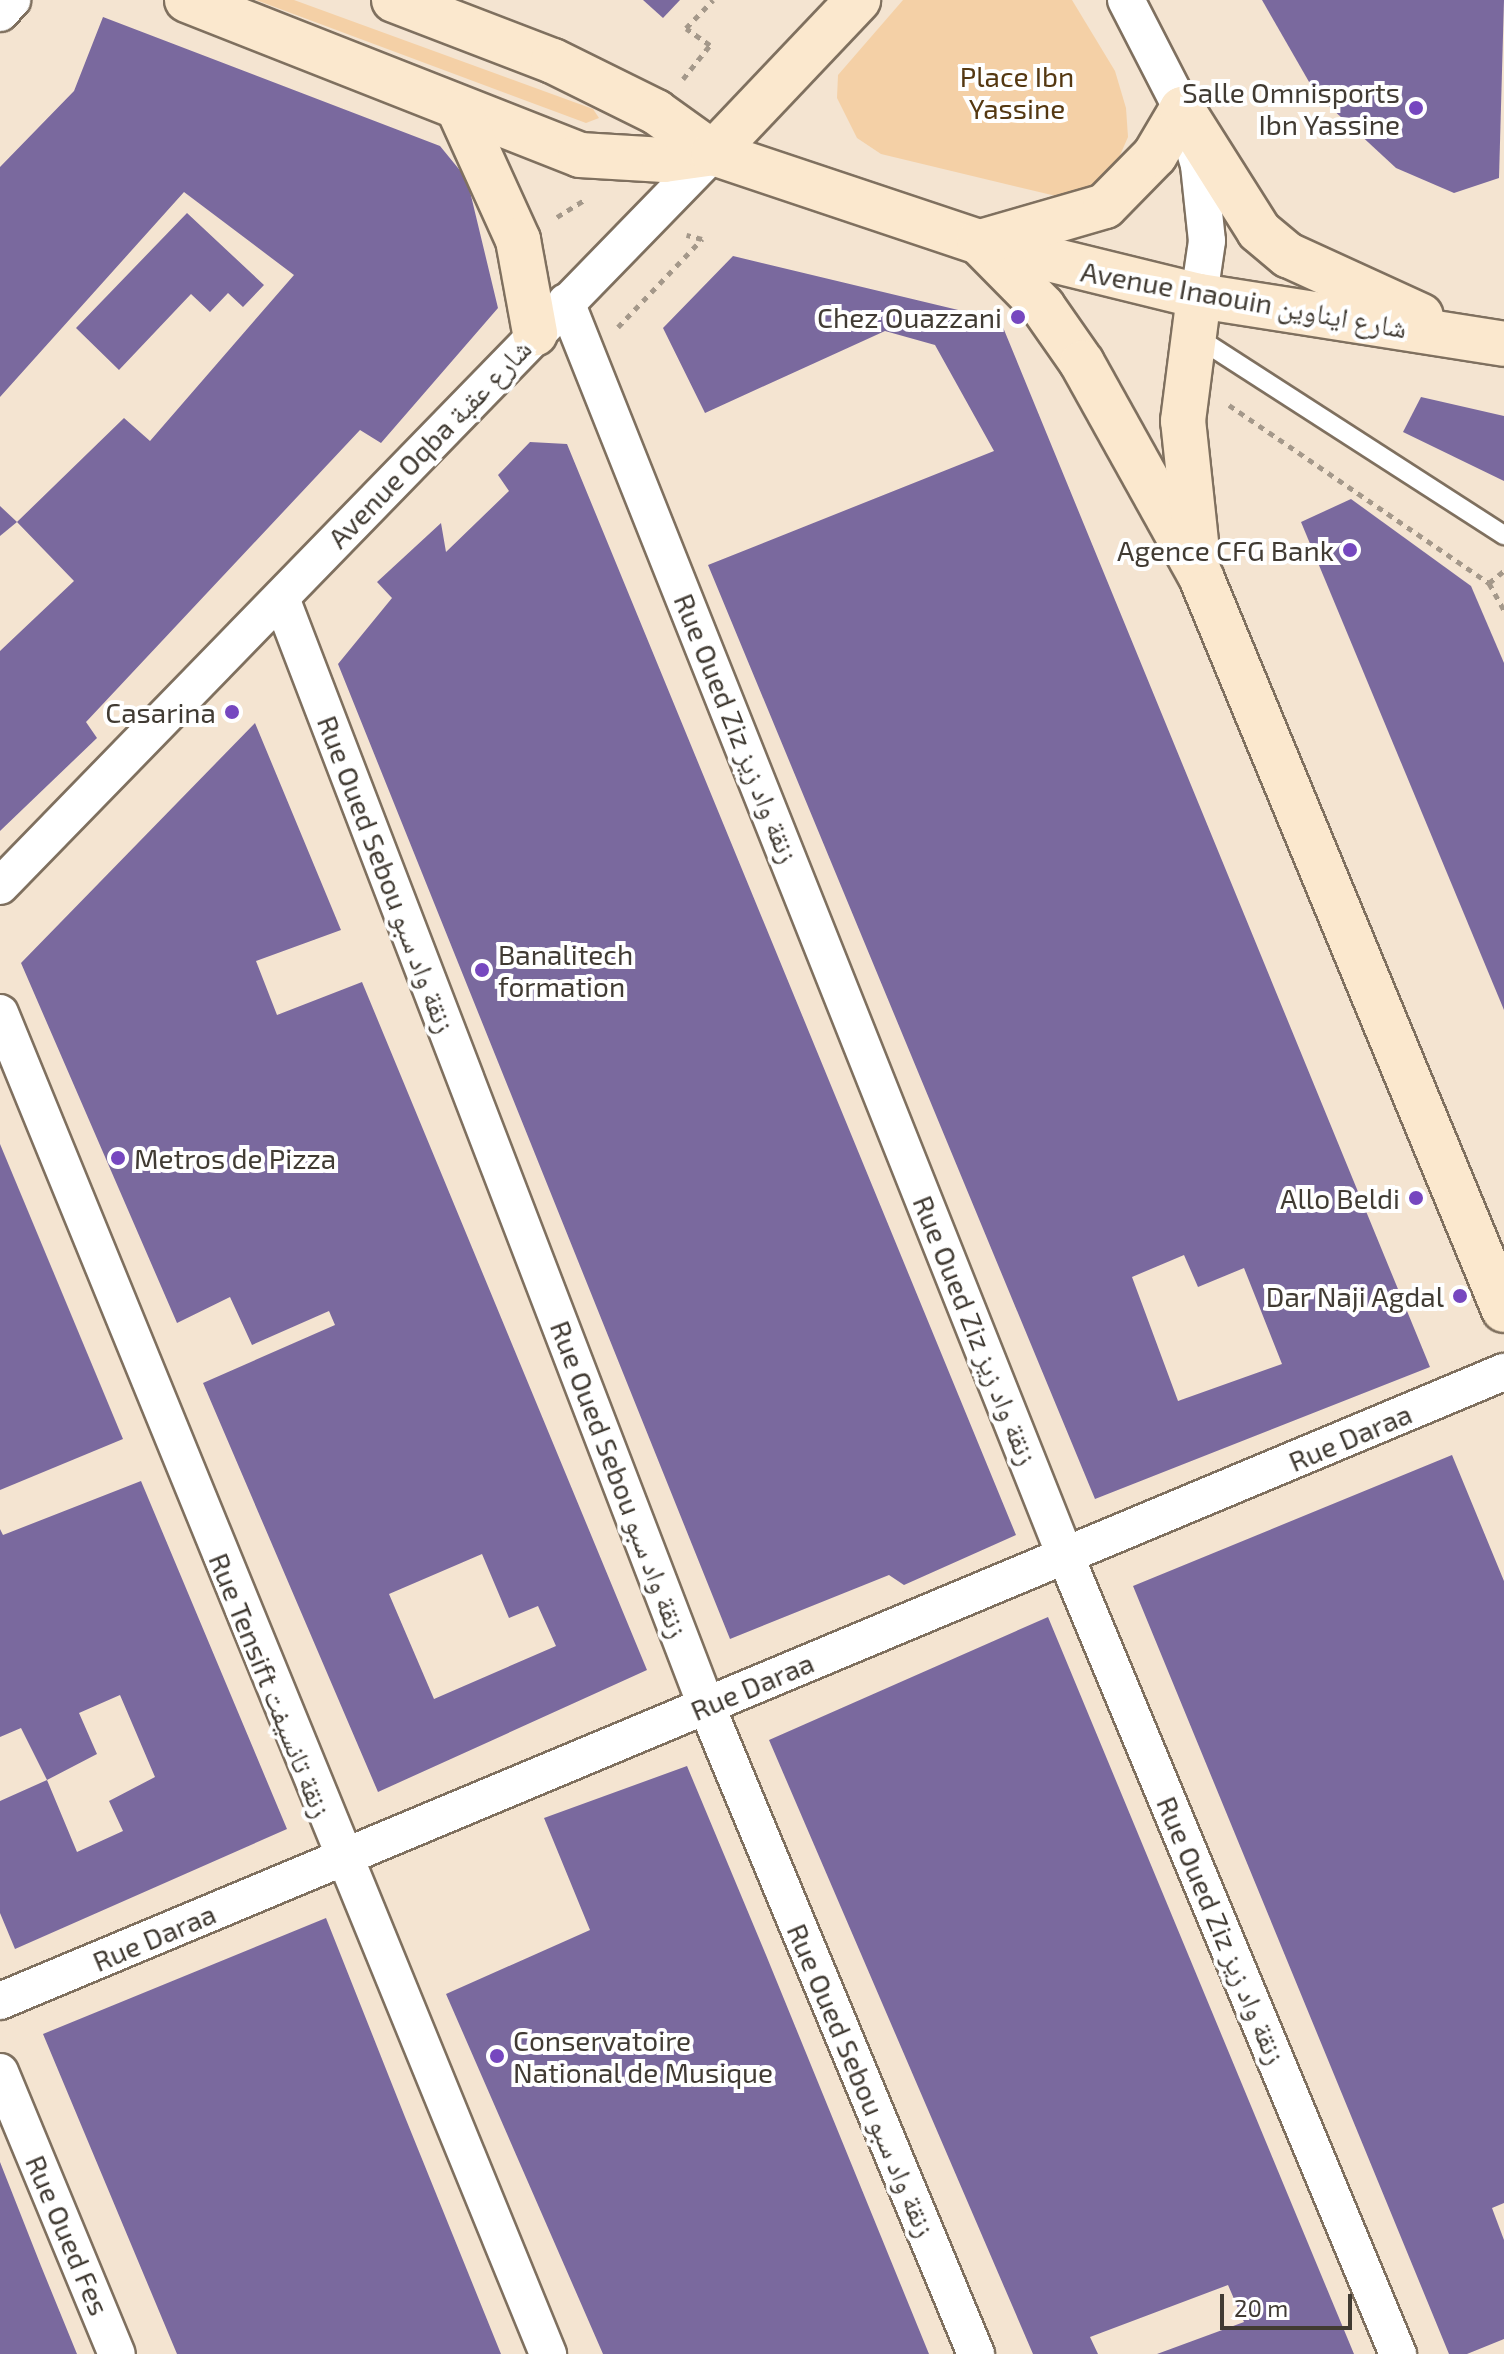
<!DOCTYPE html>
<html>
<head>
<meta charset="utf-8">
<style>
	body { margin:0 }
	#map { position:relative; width:1504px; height:2354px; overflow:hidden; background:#f4e4d1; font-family:"Exo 2","Noto Naskh Arabic",sans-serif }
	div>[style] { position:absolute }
	.green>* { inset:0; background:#f4d0a6 }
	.building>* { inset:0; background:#7a699e }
	.path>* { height:5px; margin-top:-2.5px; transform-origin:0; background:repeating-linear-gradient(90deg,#a4988a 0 6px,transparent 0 12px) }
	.roads { filter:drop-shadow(2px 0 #7f705f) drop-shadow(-2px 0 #7f705f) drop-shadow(0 2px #7f705f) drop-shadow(0 -2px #7f705f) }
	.lane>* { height:18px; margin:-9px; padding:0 9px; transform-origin:9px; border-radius:9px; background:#fff }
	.street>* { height:36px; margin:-18px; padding:0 18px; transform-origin:18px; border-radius:18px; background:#fff }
	.secondary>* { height:44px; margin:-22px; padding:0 22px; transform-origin:22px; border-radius:22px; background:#fbe8ce }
	.dots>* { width:22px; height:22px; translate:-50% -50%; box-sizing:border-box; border:4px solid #fff; border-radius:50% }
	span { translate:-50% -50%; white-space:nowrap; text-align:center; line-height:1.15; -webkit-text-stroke:8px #fff; paint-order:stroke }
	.park-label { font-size:28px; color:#553811 }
	.poi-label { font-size:28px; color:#413b33 }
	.right { translate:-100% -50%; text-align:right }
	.left { translate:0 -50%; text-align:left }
	.street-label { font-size:28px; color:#413b33 }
	.scale { position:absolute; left:1220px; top:2294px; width:132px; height:36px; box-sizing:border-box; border:4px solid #413b33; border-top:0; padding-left:10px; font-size:24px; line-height:28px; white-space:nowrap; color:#413b33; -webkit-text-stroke:6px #fff; paint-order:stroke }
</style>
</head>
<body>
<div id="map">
	<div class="green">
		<div style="clip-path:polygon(256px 0,294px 0,593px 109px,599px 118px,586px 123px)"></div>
		<div style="clip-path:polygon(903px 0,1072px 0,1115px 71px,1126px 108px,1128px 137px,1110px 178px,1076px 198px,1056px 196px,881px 154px,857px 138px,837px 98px,838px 75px)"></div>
	</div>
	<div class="building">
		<div style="clip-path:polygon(643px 0,680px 0,663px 18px)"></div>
		<div style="clip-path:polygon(1262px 0,1504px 0,1499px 178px,1454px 193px,1396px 168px,1316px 94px)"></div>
		<div style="clip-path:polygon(103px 17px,440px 146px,467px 179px,498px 308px,381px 443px,360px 430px,86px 722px,97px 738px,0 831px,0 651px,74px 581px,17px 522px,124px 418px,150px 441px,294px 275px,184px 192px,0 397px,0 167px,74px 91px)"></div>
		<div style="clip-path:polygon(187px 213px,264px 285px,243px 307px,228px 293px,210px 312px,191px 294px,119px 370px,76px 328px)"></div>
		<div style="clip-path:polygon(evenodd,733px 256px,1000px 320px,1430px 1367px,1095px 1499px,708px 565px,994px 451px,935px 345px,885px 331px,705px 413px,663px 328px,733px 256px,1184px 1255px,1198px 1287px,1244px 1268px,1282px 1364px,1178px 1401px,1132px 1277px,1184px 1255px)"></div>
		<div style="clip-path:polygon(1421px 397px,1504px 416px,1504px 481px,1403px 432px)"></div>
		<div style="clip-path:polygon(530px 442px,567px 444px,1016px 1535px,904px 1585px,889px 1575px,730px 1639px,338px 664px,392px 598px,377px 582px,441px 523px,446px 552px,509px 491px,498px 475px)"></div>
		<div style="clip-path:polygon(1351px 499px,1471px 586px,1504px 663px,1504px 1010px,1301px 522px)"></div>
		<div style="clip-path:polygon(0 506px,17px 522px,0 536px)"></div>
		<div style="clip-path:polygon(evenodd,255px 723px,341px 930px,256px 961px,277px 1015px,362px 982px,647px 1670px,378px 1792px,203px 1383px,335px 1325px,329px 1311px,252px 1345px,230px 1297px,177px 1323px,21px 963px,255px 723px,482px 1554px,509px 1618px,538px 1606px,556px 1646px,434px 1699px,389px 1594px,482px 1554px)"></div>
		<div style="clip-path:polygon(0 1144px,123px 1439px,0 1490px)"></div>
		<div style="clip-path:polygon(1452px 1455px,1504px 1581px,1504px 2203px,1492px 2208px,1504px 2240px,1504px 2339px,1467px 2354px,1449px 2354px,1133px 1586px)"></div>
		<div style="clip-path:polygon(evenodd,141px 1481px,287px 1829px,15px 1949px,0 1913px,0 1801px,47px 1780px,21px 1728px,0 1737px,0 1529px,3px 1535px,141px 1481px,120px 1695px,155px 1777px,109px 1801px,123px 1831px,77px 1852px,47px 1780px,97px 1754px,79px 1713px,120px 1695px)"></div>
		<div style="clip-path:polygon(1048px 1617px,1102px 1747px,1354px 2354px,1157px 2354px,1244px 2322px,1228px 2285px,1090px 2337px,1098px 2354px,1033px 2354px,769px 1740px)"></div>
		<div style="clip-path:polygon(687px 1766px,766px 1955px,929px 2354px,603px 2354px,446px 1994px,590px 1930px,544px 1818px)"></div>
		<div style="clip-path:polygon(326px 1918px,405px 2117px,501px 2354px,177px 2354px,43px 2034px)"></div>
		<div style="clip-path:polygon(0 2162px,41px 2266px,77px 2354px,0 2354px)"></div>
	</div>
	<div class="path">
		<div style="left:683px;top:79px;width:43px;rotate:-51.5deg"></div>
		<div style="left:710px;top:45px;width:29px;rotate:-145deg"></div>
		<div style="left:686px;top:28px;width:39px;rotate:-46deg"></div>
		<div style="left:557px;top:217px;width:31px;rotate:-32deg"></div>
		<div style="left:618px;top:327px;width:122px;rotate:-46.3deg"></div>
		<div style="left:702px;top:239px;width:16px;rotate:-165deg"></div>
		<div style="left:1229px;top:405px;width:315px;rotate:34.4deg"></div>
		<div style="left:1489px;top:583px;width:31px;rotate:61deg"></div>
		<div style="left:1489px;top:583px;width:19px;rotate:-39deg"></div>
	</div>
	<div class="roads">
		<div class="lane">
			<div style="left:1195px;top:336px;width:368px;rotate:32.8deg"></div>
		</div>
		<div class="street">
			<div style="left:1126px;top:0;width:123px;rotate:62.8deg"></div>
			<div style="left:1182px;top:109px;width:59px;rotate:73.1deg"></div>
			<div style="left:1199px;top:165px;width:76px;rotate:84deg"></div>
			<div style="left:1207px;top:241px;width:56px;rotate:98.3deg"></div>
			<div style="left:0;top:13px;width:18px;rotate:-47deg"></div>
			<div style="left:566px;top:302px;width:1349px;rotate:68.29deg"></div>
			<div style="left:1065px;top:1555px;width:866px;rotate:67.38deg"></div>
			<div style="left:281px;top:598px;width:1186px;rotate:69deg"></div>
			<div style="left:706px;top:1705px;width:703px;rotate:67.41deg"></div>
			<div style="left:0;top:886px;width:1023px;rotate:-45.79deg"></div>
			<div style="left:0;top:1013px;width:1449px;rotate:67.77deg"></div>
			<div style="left:0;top:2001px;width:1630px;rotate:-22.7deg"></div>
			<div style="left:0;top:2072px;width:305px;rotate:67.5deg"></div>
		</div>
		<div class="secondary">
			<div style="left:187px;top:0;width:422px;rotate:21.5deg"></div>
			<div style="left:580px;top:155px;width:84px;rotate:3.4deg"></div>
			<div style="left:664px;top:160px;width:49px;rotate:-8.1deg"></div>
			<div style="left:394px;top:0;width:170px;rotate:21deg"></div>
			<div style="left:553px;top:61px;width:115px;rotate:26.3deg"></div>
			<div style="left:656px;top:112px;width:70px;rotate:35.7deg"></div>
			<div style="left:713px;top:153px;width:280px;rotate:18.5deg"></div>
			<div style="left:979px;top:242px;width:227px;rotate:13.8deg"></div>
			<div style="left:1199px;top:296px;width:309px;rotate:8.9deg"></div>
			<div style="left:460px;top:112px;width:141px;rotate:65.6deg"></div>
			<div style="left:518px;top:240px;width:95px;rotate:79.6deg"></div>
			<div style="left:713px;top:153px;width:211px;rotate:-46.5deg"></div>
			<div style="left:979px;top:242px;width:91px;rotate:45.4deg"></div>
			<div style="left:1043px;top:307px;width:68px;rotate:55.1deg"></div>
			<div style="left:1082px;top:363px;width:245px;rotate:60.9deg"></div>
			<div style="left:1201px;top:577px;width:793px;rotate:67.54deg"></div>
			<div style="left:981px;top:242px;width:129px;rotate:-16.2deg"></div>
			<div style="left:1105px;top:206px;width:71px;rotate:-45.6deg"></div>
			<div style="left:1155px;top:155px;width:53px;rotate:-59.6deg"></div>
			<div style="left:1182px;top:109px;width:144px;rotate:57.7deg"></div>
			<div style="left:1259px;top:231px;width:38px;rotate:40deg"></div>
			<div style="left:1288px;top:255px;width:146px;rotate:24.6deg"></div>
			<div style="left:1197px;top:551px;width:131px;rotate:-96.1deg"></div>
			<div style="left:1183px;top:421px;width:126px;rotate:-82.7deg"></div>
		</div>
	</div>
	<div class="dots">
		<div style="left:1416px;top:108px;background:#7647bf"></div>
		<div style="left:1018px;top:317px;background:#7647bf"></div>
		<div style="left:1350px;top:550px;background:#7647bf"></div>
		<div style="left:232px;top:712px;background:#7647bf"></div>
		<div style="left:482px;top:970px;background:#7647bf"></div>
		<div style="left:118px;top:1158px;background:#7647bf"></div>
		<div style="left:1416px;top:1198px;background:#7647bf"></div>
		<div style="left:1460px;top:1296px;background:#7647bf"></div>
		<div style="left:497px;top:2056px;background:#7647bf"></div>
	</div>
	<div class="park-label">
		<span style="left:1017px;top:92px">Place Ibn<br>Yassine</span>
	</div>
	<div class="poi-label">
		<span class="right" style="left:1400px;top:108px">Salle Omnisports<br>Ibn Yassine</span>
		<span class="right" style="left:1002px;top:317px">Chez Ouazzani</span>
		<span class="right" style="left:1334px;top:550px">Agence CFG Bank</span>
		<span class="right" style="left:216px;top:712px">Casarina</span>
		<span class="left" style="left:498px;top:970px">Banalitech<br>formation</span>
		<span class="left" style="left:134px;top:1158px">Metros de Pizza</span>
		<span class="right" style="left:1400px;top:1198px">Allo Beldi</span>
		<span class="right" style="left:1444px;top:1296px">Dar Naji Agdal</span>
		<span class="left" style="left:513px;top:2056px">Conservatoire<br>National de Musique</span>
	</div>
	<div class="street-label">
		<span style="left:1244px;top:299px;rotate:10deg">Avenue Inaouin شارع ايناوين</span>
		<span style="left:429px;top:443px;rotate:-46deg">Avenue Oqba شارع عقبة</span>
		<span style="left:737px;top:728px;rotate:68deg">Rue Oued Ziz زنقة واد زيز</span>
		<span style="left:387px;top:874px;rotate:69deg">Rue Oued Sebou زنقة واد سبو</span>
		<span style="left:976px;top:1330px;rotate:68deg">Rue Oued Ziz زنقة واد زيز</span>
		<span style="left:1350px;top:1437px;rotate:-23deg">Rue Daraa</span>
		<span style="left:620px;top:1479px;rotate:69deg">Rue Oued Sebou زنقة واد سبو</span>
		<span style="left:271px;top:1685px;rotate:68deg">Rue Tensift زنقة تانسيفت</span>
		<span style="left:752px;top:1686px;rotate:-23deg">Rue Daraa</span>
		<span style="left:1222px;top:1930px;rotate:67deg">Rue Oued Ziz زنقة واد زيز</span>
		<span style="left:154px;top:1937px;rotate:-23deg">Rue Daraa</span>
		<span style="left:862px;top:2080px;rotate:67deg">Rue Oued Sebou زنقة واد سبو</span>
		<span style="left:68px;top:2235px;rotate:67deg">Rue Oued Fes</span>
	</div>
	<div class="scale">20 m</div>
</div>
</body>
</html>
